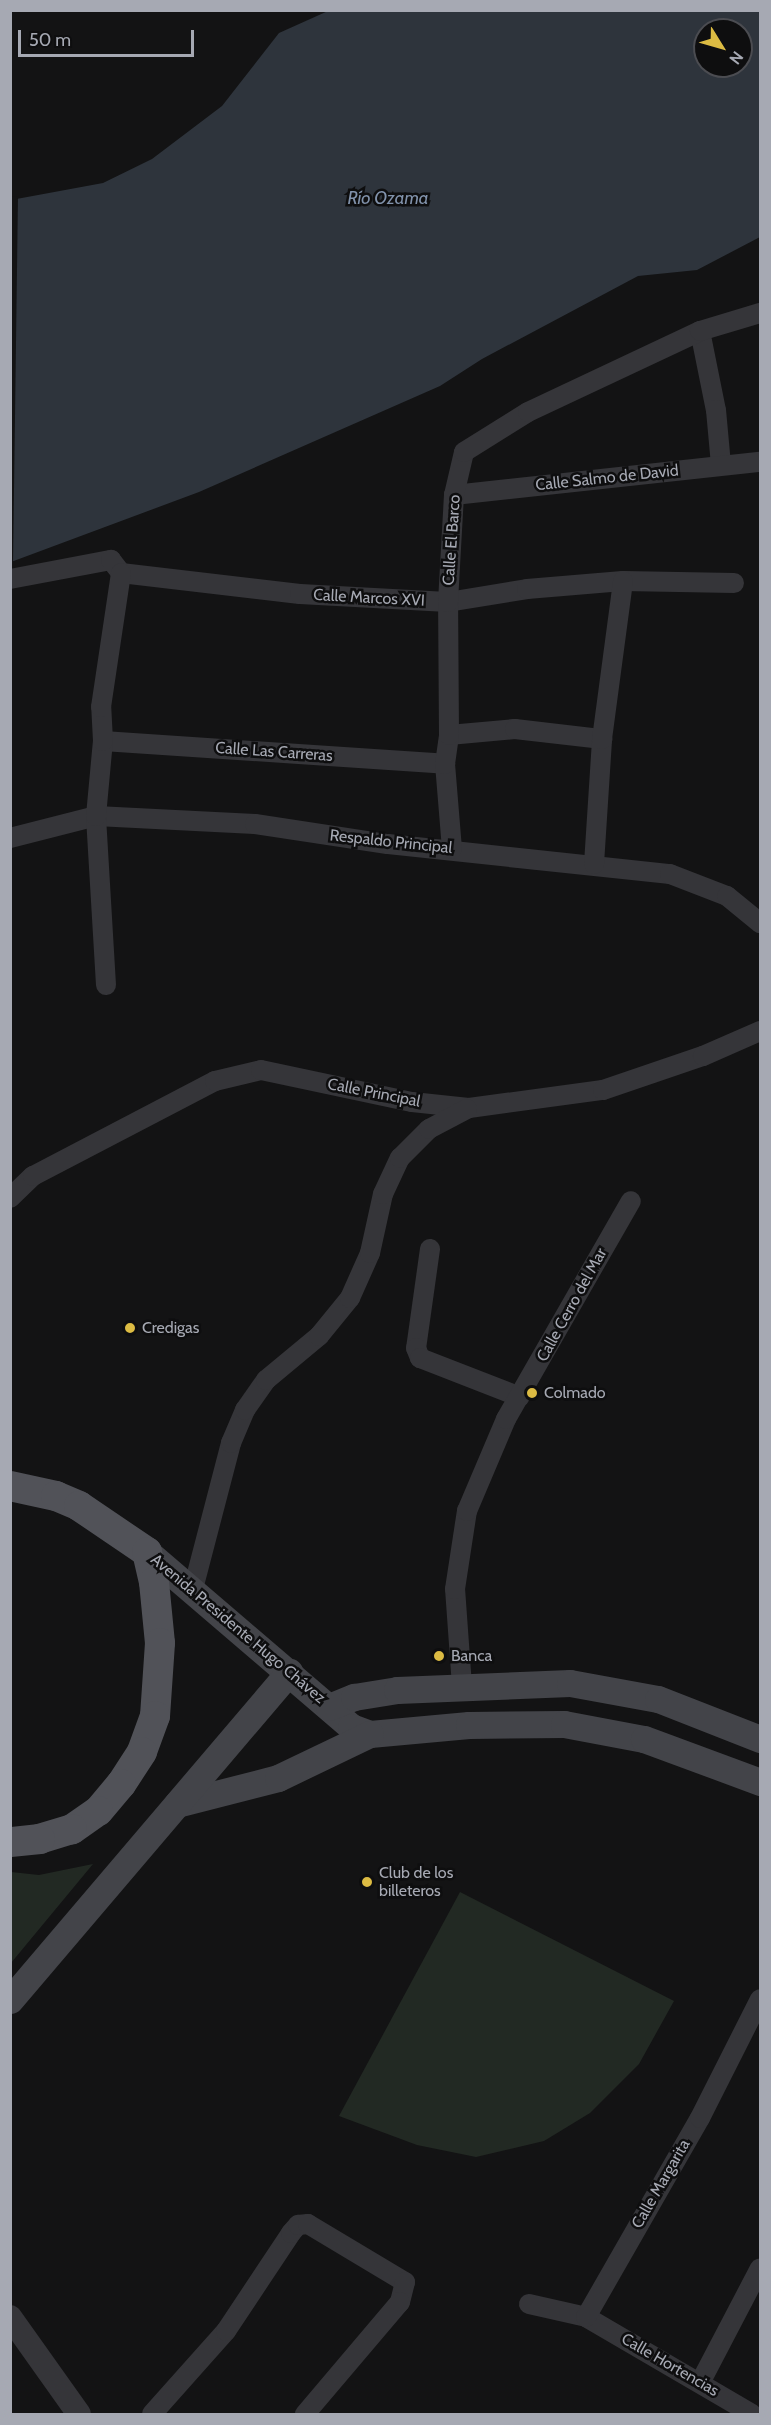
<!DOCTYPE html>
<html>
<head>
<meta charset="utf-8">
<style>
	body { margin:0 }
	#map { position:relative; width:771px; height:2425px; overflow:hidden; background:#131314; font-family:Cabin,sans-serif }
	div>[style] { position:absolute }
	.green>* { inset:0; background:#222923 }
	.water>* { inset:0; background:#2e343c }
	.pier>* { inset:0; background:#131314 }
	.minor>* { height:20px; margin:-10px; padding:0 10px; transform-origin:10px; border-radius:10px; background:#353539 }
	.tertiary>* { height:24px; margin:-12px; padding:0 12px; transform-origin:12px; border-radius:12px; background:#353539 }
	.secondary>* { height:27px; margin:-13.5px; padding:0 13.5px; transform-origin:13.5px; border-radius:13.5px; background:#434449 }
	.primary>* { height:30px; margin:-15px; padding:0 15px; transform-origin:15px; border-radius:15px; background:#515258 }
	.dots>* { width:16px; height:16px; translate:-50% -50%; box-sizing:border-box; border:3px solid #0e0e0f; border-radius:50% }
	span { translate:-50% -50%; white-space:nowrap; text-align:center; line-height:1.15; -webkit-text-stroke:5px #0e0e0f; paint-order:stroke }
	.street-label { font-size:16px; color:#a6a9b3 }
	.poi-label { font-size:16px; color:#a6a9b3 }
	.left { translate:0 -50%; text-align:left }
	.water-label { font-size:18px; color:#8192ab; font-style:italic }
	.frame { position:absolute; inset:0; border:12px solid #a6a9b3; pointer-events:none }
	.north { position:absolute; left:693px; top:18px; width:60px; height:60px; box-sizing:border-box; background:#0e0e0f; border:2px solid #4b4c51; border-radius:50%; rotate:127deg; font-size:16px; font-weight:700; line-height:24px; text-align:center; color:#a6a9b3 }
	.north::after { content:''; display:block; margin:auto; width:21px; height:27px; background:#dcbb43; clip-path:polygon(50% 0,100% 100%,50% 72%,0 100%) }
	.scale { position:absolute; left:18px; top:30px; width:176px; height:27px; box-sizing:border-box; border:3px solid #a6a9b3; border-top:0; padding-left:8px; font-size:18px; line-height:21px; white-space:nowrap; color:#a6a9b3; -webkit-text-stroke:4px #0e0e0f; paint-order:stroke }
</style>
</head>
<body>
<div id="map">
	<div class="green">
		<div style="clip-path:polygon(93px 1864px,11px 1963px,11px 1872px,39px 1875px)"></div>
		<div style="clip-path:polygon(460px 1892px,674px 2001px,639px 2064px,590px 2113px,544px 2141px,476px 2157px,417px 2145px,339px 2116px)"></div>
	</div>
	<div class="water">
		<div style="clip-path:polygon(evenodd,328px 11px,760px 11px,760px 237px,697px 270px,638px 276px,482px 359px,440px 386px,199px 492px,11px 562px,11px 200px,103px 183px,152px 159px,222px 106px,279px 33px,328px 11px,705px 30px,741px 30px,741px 66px,705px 66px,705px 30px)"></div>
	</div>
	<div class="pier">
		<div style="clip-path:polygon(18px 196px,13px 564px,10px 565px,10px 197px)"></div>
	</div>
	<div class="minor">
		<div style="left:700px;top:331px;width:81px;rotate:78.6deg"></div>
		<div style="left:716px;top:410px;width:55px;rotate:84.8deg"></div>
		<div style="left:454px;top:495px;width:308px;rotate:-6.2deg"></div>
		<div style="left:10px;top:579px;width:103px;rotate:-10.7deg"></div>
		<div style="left:111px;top:560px;width:16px;rotate:52deg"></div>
		<div style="left:121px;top:573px;width:180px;rotate:6.7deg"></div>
		<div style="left:300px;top:594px;width:148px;rotate:3.1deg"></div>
		<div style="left:448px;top:602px;width:80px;rotate:-9.3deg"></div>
		<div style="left:527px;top:589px;width:96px;rotate:-4.8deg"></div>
		<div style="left:623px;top:581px;width:111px;rotate:1deg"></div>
		<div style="left:449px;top:735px;width:66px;rotate:-5.2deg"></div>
		<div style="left:515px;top:729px;width:88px;rotate:6.6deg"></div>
		<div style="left:103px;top:741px;width:343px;rotate:3.8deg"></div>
		<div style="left:10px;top:838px;width:89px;rotate:-14.3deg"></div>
		<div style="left:96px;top:816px;width:159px;rotate:2.9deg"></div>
		<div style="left:255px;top:824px;width:134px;rotate:8.6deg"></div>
		<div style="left:388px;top:844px;width:284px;rotate:6.1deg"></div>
		<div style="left:670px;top:874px;width:61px;rotate:21.1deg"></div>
		<div style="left:727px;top:896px;width:43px;rotate:39.3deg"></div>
		<div style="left:452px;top:849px;width:85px;rotate:-94.7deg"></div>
		<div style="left:445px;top:764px;width:29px;rotate:-82deg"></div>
		<div style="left:449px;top:735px;width:133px;rotate:-90.4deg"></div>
		<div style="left:448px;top:602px;width:107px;rotate:-86.8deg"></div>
		<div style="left:454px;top:495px;width:44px;rotate:-76.9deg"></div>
		<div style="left:464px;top:452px;width:75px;rotate:-32deg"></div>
		<div style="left:528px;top:412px;width:190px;rotate:-25.2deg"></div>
		<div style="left:700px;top:331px;width:63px;rotate:-16.7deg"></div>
		<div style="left:594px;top:864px;width:125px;rotate:-86.3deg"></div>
		<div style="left:602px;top:739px;width:159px;rotate:-82.4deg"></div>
		<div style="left:106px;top:985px;width:169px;rotate:-93.4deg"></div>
		<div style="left:96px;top:816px;width:75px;rotate:-84.7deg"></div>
		<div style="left:103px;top:741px;width:34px;rotate:-93deg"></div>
		<div style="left:101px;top:707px;width:135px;rotate:-81.5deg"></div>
		<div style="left:10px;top:1198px;width:32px;rotate:-44deg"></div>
		<div style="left:33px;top:1176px;width:205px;rotate:-27.6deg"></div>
		<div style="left:215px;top:1081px;width:47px;rotate:-13.4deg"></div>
		<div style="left:261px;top:1070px;width:154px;rotate:12deg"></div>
		<div style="left:412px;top:1102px;width:57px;rotate:6deg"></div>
		<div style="left:469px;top:1108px;width:135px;rotate:-7.7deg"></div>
		<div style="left:603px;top:1090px;width:106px;rotate:-18.8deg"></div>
		<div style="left:703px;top:1056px;width:62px;rotate:-23.7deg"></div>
		<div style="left:430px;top:1249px;width:100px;rotate:98deg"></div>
		<div style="left:416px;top:1348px;width:11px;rotate:68deg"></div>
		<div style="left:420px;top:1358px;width:107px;rotate:21.3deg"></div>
		<div style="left:193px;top:1589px;width:151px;rotate:-75.4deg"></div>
		<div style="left:231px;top:1443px;width:36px;rotate:-67deg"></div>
		<div style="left:245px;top:1410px;width:37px;rotate:-55deg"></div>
		<div style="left:266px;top:1380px;width:69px;rotate:-39.7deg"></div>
		<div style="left:319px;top:1336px;width:49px;rotate:-50.8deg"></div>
		<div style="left:350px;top:1298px;width:49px;rotate:-66deg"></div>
		<div style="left:370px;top:1253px;width:60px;rotate:-77.6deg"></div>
		<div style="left:383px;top:1194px;width:40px;rotate:-65deg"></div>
		<div style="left:400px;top:1158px;width:41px;rotate:-45deg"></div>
		<div style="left:429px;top:1129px;width:43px;rotate:-27.8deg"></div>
		<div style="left:462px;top:1686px;width:97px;rotate:-94.1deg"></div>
		<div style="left:455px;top:1589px;width:79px;rotate:-81.3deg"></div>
		<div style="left:467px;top:1511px;width:100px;rotate:-67deg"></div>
		<div style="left:506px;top:1419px;width:251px;rotate:-60.2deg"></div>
		<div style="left:529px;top:2304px;width:58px;rotate:12.8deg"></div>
		<div style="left:586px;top:2317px;width:192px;rotate:30.3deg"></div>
		<div style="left:586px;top:2317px;width:229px;rotate:-60.2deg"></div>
		<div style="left:700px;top:2118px;width:133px;rotate:-63.2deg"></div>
		<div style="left:701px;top:2381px;width:127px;rotate:-62.4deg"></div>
		<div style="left:152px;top:2414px;width:111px;rotate:-48.3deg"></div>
		<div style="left:226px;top:2331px;width:118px;rotate:-56.4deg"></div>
		<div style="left:291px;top:2233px;width:11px;rotate:-49deg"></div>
		<div style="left:298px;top:2225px;width:10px;rotate:-6deg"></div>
		<div style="left:308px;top:2224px;width:113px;rotate:30.9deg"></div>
		<div style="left:405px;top:2282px;width:21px;rotate:104deg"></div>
		<div style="left:400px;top:2302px;width:147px;rotate:130.3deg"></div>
	</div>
	<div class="tertiary">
		<div style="left:10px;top:2317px;width:119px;rotate:54.6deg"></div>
	</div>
	<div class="secondary">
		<div style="left:147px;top:1552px;width:269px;rotate:40.6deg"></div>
		<div style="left:351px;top:1727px;width:20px;rotate:20deg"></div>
		<div style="left:370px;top:1734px;width:99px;rotate:-5.2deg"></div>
		<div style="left:469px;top:1725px;width:95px;rotate:-0.6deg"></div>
		<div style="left:564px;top:1724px;width:81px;rotate:10.6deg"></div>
		<div style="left:644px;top:1739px;width:124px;rotate:20.3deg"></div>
		<div style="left:329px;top:1707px;width:27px;rotate:-22deg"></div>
		<div style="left:354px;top:1697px;width:44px;rotate:-9.2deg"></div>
		<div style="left:397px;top:1690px;width:173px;rotate:-2.3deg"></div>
		<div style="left:570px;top:1683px;width:89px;rotate:10.3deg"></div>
		<div style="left:658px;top:1699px;width:110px;rotate:21.4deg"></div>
		<div style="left:177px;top:1804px;width:104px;rotate:-14.4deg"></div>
		<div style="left:278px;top:1778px;width:102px;rotate:-25.6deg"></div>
		<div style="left:10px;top:2000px;width:431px;rotate:-49.6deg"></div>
	</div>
	<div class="primary">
		<div style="left:10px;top:1486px;width:47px;rotate:12.3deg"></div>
		<div style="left:56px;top:1496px;width:25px;rotate:23deg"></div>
		<div style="left:79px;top:1506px;width:82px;rotate:34.1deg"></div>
		<div style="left:147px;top:1552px;width:31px;rotate:77deg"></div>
		<div style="left:154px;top:1582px;width:61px;rotate:84.4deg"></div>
		<div style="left:160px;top:1643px;width:73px;rotate:93.9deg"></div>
		<div style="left:155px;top:1716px;width:38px;rotate:110deg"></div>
		<div style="left:142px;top:1752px;width:38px;rotate:123deg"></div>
		<div style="left:121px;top:1784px;width:35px;rotate:130deg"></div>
		<div style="left:98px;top:1811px;width:32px;rotate:145deg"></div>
		<div style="left:72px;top:1829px;width:34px;rotate:163deg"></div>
		<div style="left:40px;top:1839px;width:30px;rotate:174deg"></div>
	</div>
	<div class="dots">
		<div style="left:130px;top:1328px;background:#dcbb43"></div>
		<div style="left:532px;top:1393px;background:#dcbb43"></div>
		<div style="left:439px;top:1656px;background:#dcbb43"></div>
		<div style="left:367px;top:1882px;background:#dcbb43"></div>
	</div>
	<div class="street-label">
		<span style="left:607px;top:478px;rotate:-6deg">Calle Salmo de David</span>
		<span style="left:452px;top:540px;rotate:-86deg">Calle El Barco</span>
		<span style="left:369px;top:598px;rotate:3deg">Calle Marcos XVI</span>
		<span style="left:274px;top:752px;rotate:4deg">Calle Las Carreras</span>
		<span style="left:391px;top:842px;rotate:6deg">Respaldo Principal</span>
		<span style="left:374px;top:1093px;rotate:11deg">Calle Principal</span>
		<span style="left:572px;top:1305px;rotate:-61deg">Calle Cerro del Mar</span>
		<span style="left:238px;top:1629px;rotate:40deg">Avenida Presidente Hugo Chávez</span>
		<span style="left:661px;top:2184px;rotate:-60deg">Calle Margarita</span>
		<span style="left:670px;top:2365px;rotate:30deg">Calle Hortencias</span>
	</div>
	<div class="poi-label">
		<span class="left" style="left:142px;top:1328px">Credigas</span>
		<span class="left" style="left:544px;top:1393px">Colmado</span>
		<span class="left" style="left:451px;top:1656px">Banca</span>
		<span class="left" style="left:379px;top:1882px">Club de los<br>billeteros</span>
	</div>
	<div class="water-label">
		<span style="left:388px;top:198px">Río Ozama</span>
	</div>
	<div class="frame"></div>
	<div class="north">N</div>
	<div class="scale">50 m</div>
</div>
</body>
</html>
